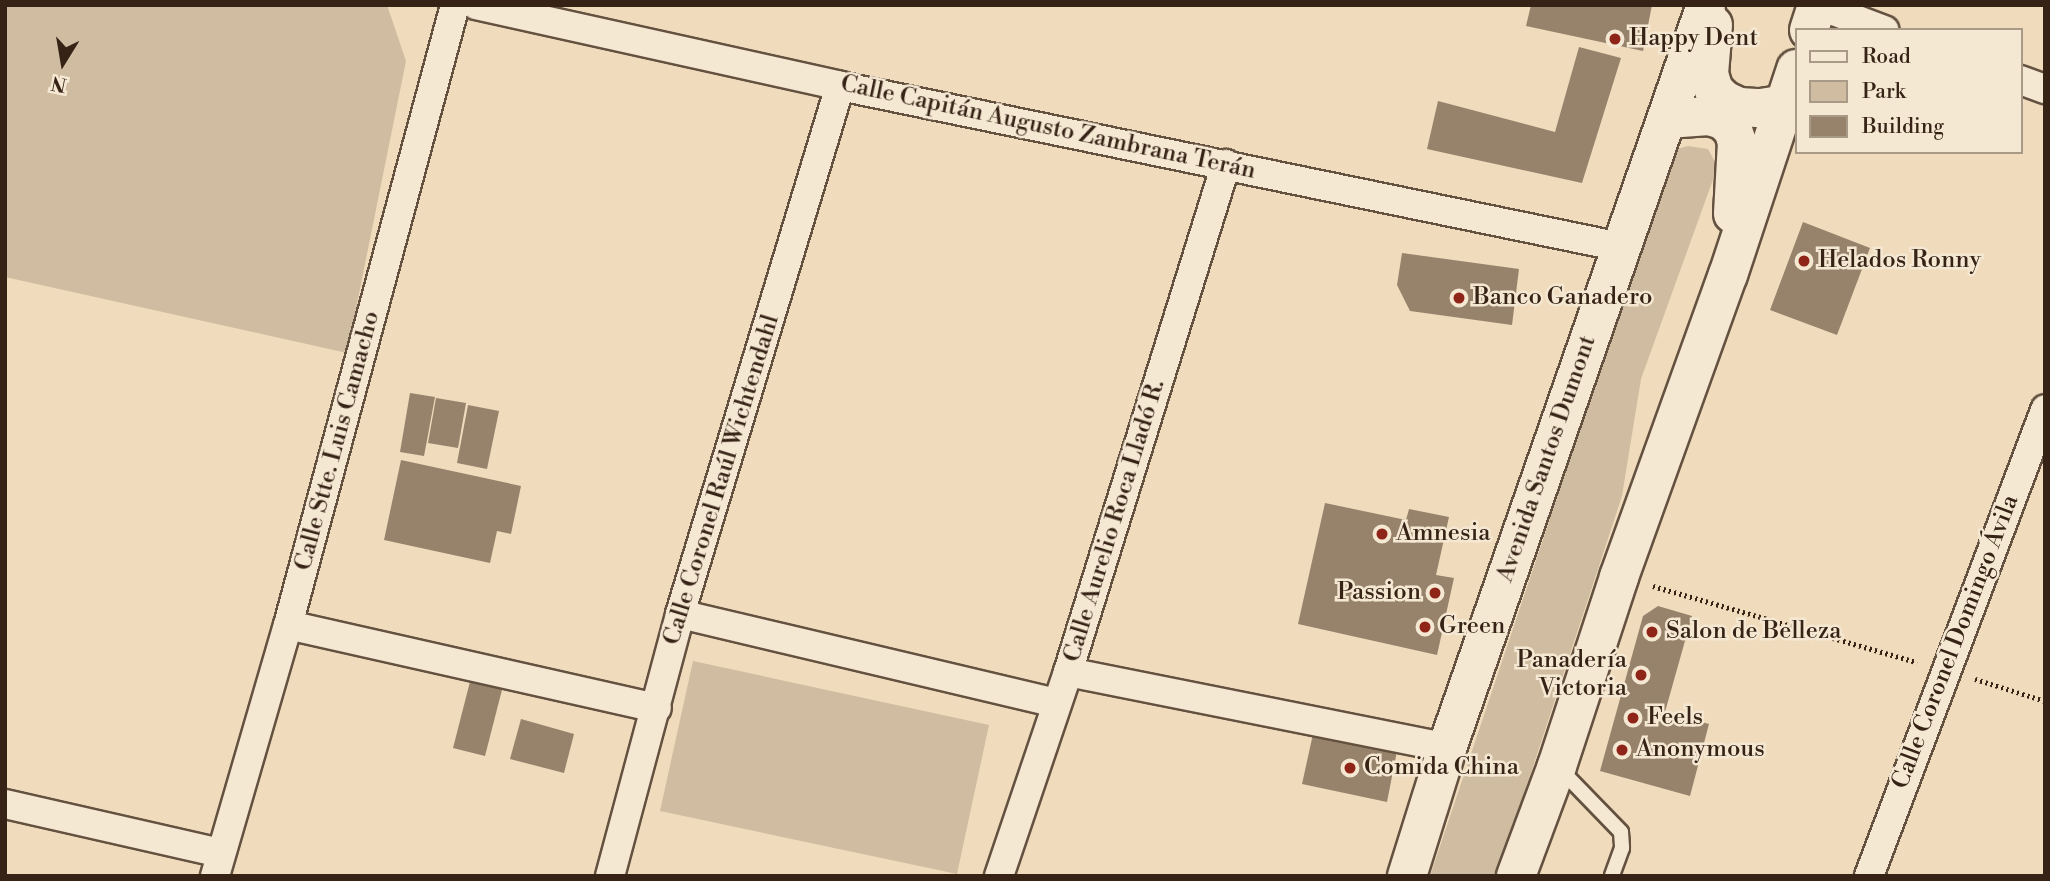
<!DOCTYPE html>
<html>
<head>
<meta charset="utf-8">
<style>
	body { margin:0 }
	#map { position:relative; width:2050px; height:881px; overflow:hidden; background:#f0dbbc; font-family:"Libre Bodoni",serif }
	div>[style] { position:absolute }
	.green>* { inset:0; background:#d0bca0 }
	.building>* { inset:0; background:#97836c }
	.path>* { height:4.5px; margin-top:-2.25px; transform-origin:0; background:repeating-linear-gradient(90deg,#362316 0 2px,transparent 0 5.5px) }
	.roads { filter:drop-shadow(2px 0 #645140) drop-shadow(-2px 0 #645140) drop-shadow(0 2px #645140) drop-shadow(0 -2px #645140) }
	.service>* { height:14px; margin:-7px; padding:0 7px; transform-origin:7px; border-radius:7px; background:#f5e8d3 }
	.minor>* { height:28px; margin:-14px; padding:0 14px; transform-origin:14px; border-radius:14px; background:#f5e8d3 }
	.secondary>* { height:38px; margin:-19px; padding:0 19px; transform-origin:19px; border-radius:19px; background:#f5e8d3 }
	.dots>* { width:19px; height:19px; translate:-50% -50%; box-sizing:border-box; border:4px solid #f5e8d3; border-radius:50% }
	span { translate:-50% -50%; white-space:nowrap; text-align:center; line-height:1.15; -webkit-text-stroke:5px #f5e8d3; paint-order:stroke }
	.poi-label { font-size:24px; color:#362316 }
	.left { translate:0 -50%; text-align:left }
	.right { translate:-100% -50%; text-align:right }
	.street-label { font-size:24px; color:#362316 }
	.frame { position:absolute; inset:0; border:7px solid #362316; pointer-events:none }
	.legend { position:absolute; left:1795px; top:28px; width:228px; height:126px; box-sizing:border-box; background:#f5e8d3; border:2px solid #a99987; margin:0; padding:9px 12px; list-style:none; font-size:21px; color:#362316 }
	.legend li { display:flex; align-items:center; gap:14px; height:35px }
	.legend b { width:35px; border:2px solid #a99987 }
	.north { position:absolute; left:28px; top:28px; width:70px; height:70px; -webkit-text-stroke:5px #f5e8d3; paint-order:stroke; rotate:191deg; font-size:19px; font-weight:700; line-height:28px; text-align:center; color:#362316 }
	.north::after { content:''; display:block; margin:auto; width:24px; height:32px; background:#362316; clip-path:polygon(50% 0,100% 100%,50% 72%,0 100%) }
</style>
</head>
<body>
<div id="map">
	<div class="green">
		<div style="clip-path:polygon(5px 5px,387px 5px,406px 61px,347px 353px,5px 277px)"></div>
		<div style="clip-path:polygon(1688px 146px,1708px 149px,1715px 162px,1715px 174px,1641px 379px,1622px 496px,1497px 876px,1430px 876px,1667px 170px,1677px 149px)"></div>
		<div style="clip-path:polygon(693px 661px,989px 725px,957px 874px,660px 811px)"></div>
	</div>
	<div class="building">
		<div style="clip-path:polygon(1531px 5px,1652px 5px,1643px 51px,1526px 26px)"></div>
		<div style="clip-path:polygon(1579px 47px,1621px 58px,1582px 183px,1427px 149px,1438px 101px,1555px 132px)"></div>
		<div style="clip-path:polygon(1803px 222px,1870px 248px,1837px 335px,1770px 310px)"></div>
		<div style="clip-path:polygon(1402px 253px,1519px 269px,1512px 325px,1410px 311px,1397px 285px)"></div>
		<div style="clip-path:polygon(410px 393px,435px 397px,424px 456px,400px 452px)"></div>
		<div style="clip-path:polygon(436px 398px,466px 403px,458px 448px,428px 443px)"></div>
		<div style="clip-path:polygon(468px 405px,499px 411px,487px 469px,457px 463px)"></div>
		<div style="clip-path:polygon(401px 460px,521px 486px,511px 534px,497px 531px,490px 563px,384px 540px)"></div>
		<div style="clip-path:polygon(1325px 503px,1406px 520px,1409px 509px,1449px 517px,1436px 575px,1454px 578px,1437px 655px,1298px 624px)"></div>
		<div style="clip-path:polygon(1658px 606px,1692px 616px,1665px 712px,1709px 724px,1690px 796px,1600px 771px,1643px 616px)"></div>
		<div style="clip-path:polygon(473px 670px,504px 682px,485px 756px,453px 748px)"></div>
		<div style="clip-path:polygon(521px 719px,574px 734px,564px 773px,510px 759px)"></div>
		<div style="clip-path:polygon(1313px 734px,1397px 751px,1387px 802px,1302px 784px)"></div>
	</div>
	<div class="path">
		<div style="left:1653px;top:586px;width:275px;rotate:16.1deg"></div>
		<div style="left:1975px;top:679px;width:73px;rotate:17.4deg"></div>
	</div>
	<div class="roads">
		<div class="service">
			<div style="left:1559px;top:768px;width:89px;rotate:45.9deg"></div>
			<div style="left:1621px;top:832px;width:16px;rotate:86deg"></div>
			<div style="left:1622px;top:848px;width:30px;rotate:110deg"></div>
		</div>
		<div class="minor">
			<div style="left:476px;top:5px;width:373px;rotate:12.5deg"></div>
			<div style="left:840px;top:86px;width:797px;rotate:11.65deg"></div>
			<div style="left:1818px;top:5px;width:71px;rotate:20.7deg"></div>
			<div style="left:2020px;top:80px;width:27px;rotate:20deg"></div>
			<div style="left:680px;top:614px;width:387px;rotate:13.3deg"></div>
			<div style="left:288px;top:625px;width:378px;rotate:12.7deg"></div>
			<div style="left:1068px;top:672px;width:387px;rotate:11.3deg"></div>
			<div style="left:5px;top:804px;width:221px;rotate:12.8deg"></div>
			<div style="left:215px;top:876px;width:261px;rotate:-73.8deg"></div>
			<div style="left:288px;top:625px;width:642px;rotate:-74.92deg"></div>
			<div style="left:610px;top:876px;width:271px;rotate:-75deg"></div>
			<div style="left:680px;top:614px;width:552px;rotate:-73.14deg"></div>
			<div style="left:999px;top:876px;width:215px;rotate:-71.3deg"></div>
			<div style="left:1068px;top:672px;width:532px;rotate:-72.72deg"></div>
			<div style="left:1869px;top:876px;width:499px;rotate:-69.3deg"></div>
		</div>
		<div class="secondary">
			<div style="left:1713px;top:25px;width:49px;rotate:94.7deg"></div>
			<div style="left:1709px;top:74px;width:17px;rotate:73deg"></div>
			<div style="left:1714px;top:90px;width:14px;rotate:45deg"></div>
			<div style="left:1724px;top:100px;width:17px;rotate:25deg"></div>
			<div style="left:1739px;top:107px;width:22px;rotate:3deg"></div>
			<div style="left:1761px;top:108px;width:24px;rotate:-9deg"></div>
			<div style="left:1809px;top:30px;width:26px;rotate:-72deg"></div>
			<div style="left:1667px;top:119px;width:42px;rotate:-4.1deg"></div>
			<div style="left:1709px;top:116px;width:15px;rotate:16deg"></div>
			<div style="left:1723px;top:120px;width:14px;rotate:45deg"></div>
			<div style="left:1733px;top:130px;width:13px;rotate:72deg"></div>
			<div style="left:1737px;top:142px;width:72px;rotate:93.2deg"></div>
			<div style="left:1407px;top:876px;width:134px;rotate:-72.6deg"></div>
			<div style="left:1447px;top:748px;width:787px;rotate:-70.78deg"></div>
			<div style="left:1516px;top:876px;width:117px;rotate:-69.6deg"></div>
			<div style="left:1557px;top:766px;width:199px;rotate:-71.8deg"></div>
			<div style="left:1619px;top:577px;width:321px;rotate:-70.2deg"></div>
			<div style="left:1728px;top:275px;width:217px;rotate:-71.7deg"></div>
		</div>
	</div>
	<div class="dots">
		<div style="left:1615px;top:39px;background:#8f2418"></div>
		<div style="left:1804px;top:261px;background:#8f2418"></div>
		<div style="left:1459px;top:298px;background:#8f2418"></div>
		<div style="left:1382px;top:534px;background:#8f2418"></div>
		<div style="left:1435px;top:593px;background:#8f2418"></div>
		<div style="left:1425px;top:627px;background:#8f2418"></div>
		<div style="left:1652px;top:632px;background:#8f2418"></div>
		<div style="left:1641px;top:675px;background:#8f2418"></div>
		<div style="left:1633px;top:718px;background:#8f2418"></div>
		<div style="left:1622px;top:750px;background:#8f2418"></div>
		<div style="left:1350px;top:768px;background:#8f2418"></div>
	</div>
	<div class="poi-label">
		<span class="left" style="left:1629px;top:39px">Happy Dent</span>
		<span class="left" style="left:1818px;top:261px">Helados Ronny</span>
		<span class="left" style="left:1473px;top:298px">Banco Ganadero</span>
		<span class="left" style="left:1396px;top:534px">Amnesia</span>
		<span class="right" style="left:1421px;top:593px">Passion</span>
		<span class="left" style="left:1439px;top:627px">Green</span>
		<span class="left" style="left:1666px;top:632px">Salon de Belleza</span>
		<span class="right" style="left:1627px;top:675px">Panadería<br>Victoria</span>
		<span class="left" style="left:1647px;top:718px">Feels</span>
		<span class="left" style="left:1636px;top:750px">Anonymous</span>
		<span class="left" style="left:1364px;top:768px">Comida China</span>
	</div>
	<div class="street-label">
		<span style="left:1048px;top:128px;rotate:12deg">Calle Capitán Augusto Zambrana Terán</span>
		<span style="left:338px;top:441px;rotate:-75deg">Calle Stte. Luis Camacho</span>
		<span style="left:1547px;top:459px;rotate:-71deg">Avenida Santos Dumont</span>
		<span style="left:722px;top:480px;rotate:-73deg">Calle Coronel Raúl Wichtendahl</span>
		<span style="left:1115px;top:521px;rotate:-73deg">Calle Aurelio Roca Lladó R.</span>
		<span style="left:1956px;top:642px;rotate:-69deg">Calle Coronel Domingo Ávila</span>
	</div>
	<div class="frame"></div>
	<ul class="legend">
	<li><b style="height:9px;background:#f5e8d3"></b>Road</li>
	<li><b style="height:19px;background:#d0bca0"></b>Park</li>
	<li><b style="height:19px;background:#97836c"></b>Building</li>
	</ul>
	<div class="north">N</div>
</div>
</body>
</html>
